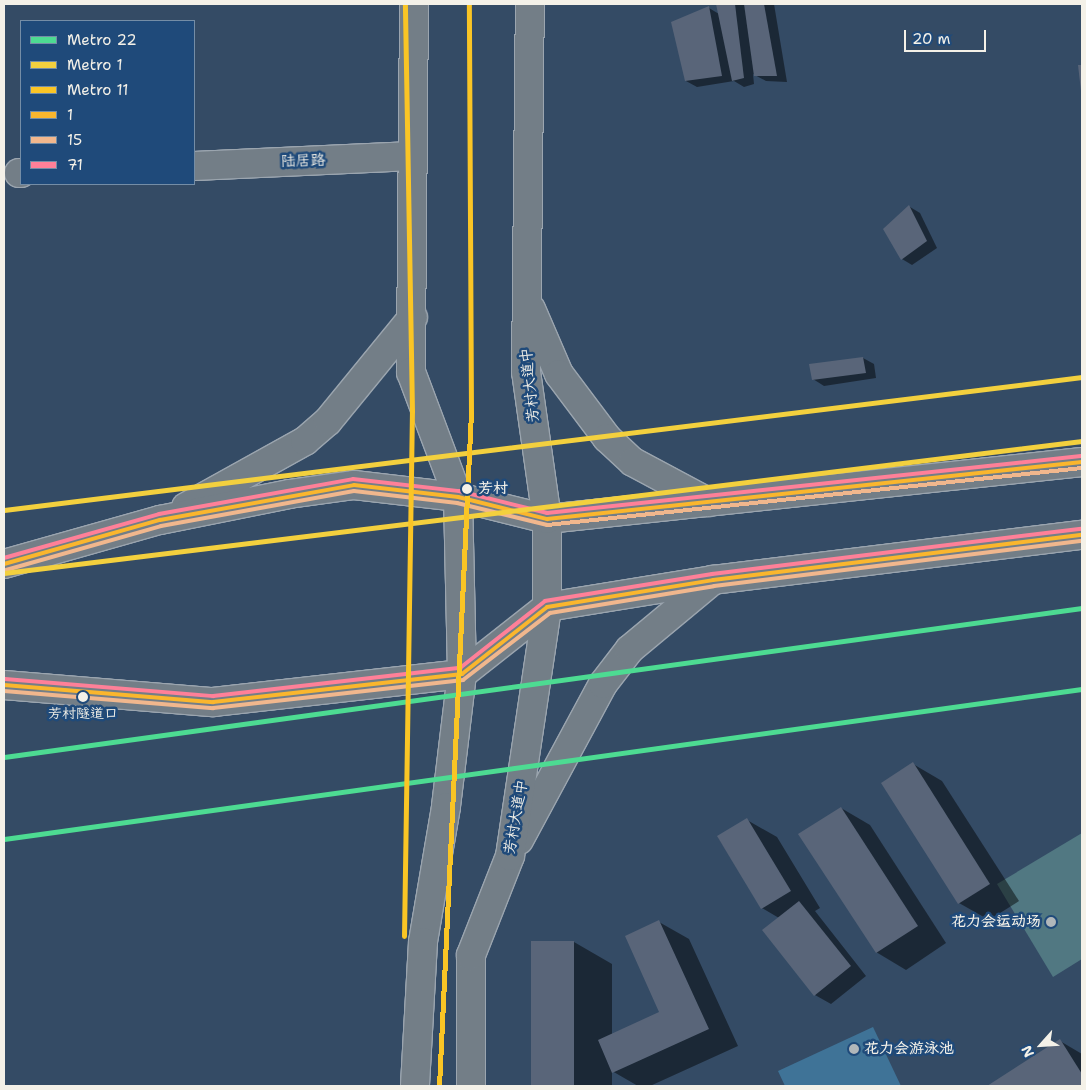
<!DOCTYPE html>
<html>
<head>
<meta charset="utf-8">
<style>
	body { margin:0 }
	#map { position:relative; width:1086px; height:1090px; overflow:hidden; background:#344b65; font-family:"Shantell Sans","LXGW WenKai TC",sans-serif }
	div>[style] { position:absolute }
	.green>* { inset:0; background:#517882 }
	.water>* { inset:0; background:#3f7397 }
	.shadow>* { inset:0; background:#0007 }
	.building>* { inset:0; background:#596579 }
	.roads { filter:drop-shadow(1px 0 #9ba5af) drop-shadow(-1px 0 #9ba5af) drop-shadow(0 1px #9ba5af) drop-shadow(0 -1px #9ba5af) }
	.minor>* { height:28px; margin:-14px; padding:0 14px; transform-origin:14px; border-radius:14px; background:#737e87 }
	.primary>* { height:28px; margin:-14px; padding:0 14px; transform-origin:14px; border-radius:14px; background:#737e87 }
	.trunk>* { height:28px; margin:-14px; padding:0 14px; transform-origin:14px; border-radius:14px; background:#737e87 }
	.bus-1>* { height:4px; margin:-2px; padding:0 2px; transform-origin:2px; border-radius:2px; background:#fab62d }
	.bus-2>* { height:4px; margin:-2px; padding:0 2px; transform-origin:2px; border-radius:2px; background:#f1b78d }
	.bus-3>* { height:4px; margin:-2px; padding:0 2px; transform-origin:2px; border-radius:2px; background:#ff8098 }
	.metro-1>* { height:5px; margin:-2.5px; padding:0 2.5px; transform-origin:2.5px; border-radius:2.5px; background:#4ddb92 }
	.metro-2>* { height:5px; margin:-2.5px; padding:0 2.5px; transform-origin:2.5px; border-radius:2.5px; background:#f3d03e }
	.metro-3>* { height:5px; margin:-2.5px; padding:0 2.5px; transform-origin:2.5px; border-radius:2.5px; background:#fac525 }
	.dots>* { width:14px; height:14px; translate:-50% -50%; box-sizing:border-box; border:2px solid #1f4a7a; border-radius:50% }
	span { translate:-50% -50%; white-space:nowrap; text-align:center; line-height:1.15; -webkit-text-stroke:5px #1f4a7a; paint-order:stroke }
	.bus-label { font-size:14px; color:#f4f1e8 }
	.street-label { font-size:15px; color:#f4f1e8 }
	.stop-label { font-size:15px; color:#f4f1e8; font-weight:700 }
	.left { translate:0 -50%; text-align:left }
	.poi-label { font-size:15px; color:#f4f1e8; font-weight:700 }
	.right { translate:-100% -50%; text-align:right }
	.frame { position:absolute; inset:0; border:5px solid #f4f1e8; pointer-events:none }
	.legend { position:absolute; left:20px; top:20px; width:175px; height:165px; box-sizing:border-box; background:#1f4a7a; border:1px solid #748da6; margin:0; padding:6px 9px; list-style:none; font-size:15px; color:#f4f1e8 }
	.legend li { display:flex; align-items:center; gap:10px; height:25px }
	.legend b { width:25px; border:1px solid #748da6 }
	.north { position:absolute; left:1016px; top:1020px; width:50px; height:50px; -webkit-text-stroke:4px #1f4a7a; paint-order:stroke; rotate:244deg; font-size:14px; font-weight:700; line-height:20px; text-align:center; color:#f4f1e8 }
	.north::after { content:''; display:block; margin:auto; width:18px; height:22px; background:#f4f1e8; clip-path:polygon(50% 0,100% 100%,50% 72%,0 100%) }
	.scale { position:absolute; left:904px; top:30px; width:82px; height:22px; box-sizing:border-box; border:2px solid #f4f1e8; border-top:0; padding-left:6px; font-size:15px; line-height:18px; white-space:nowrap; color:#f4f1e8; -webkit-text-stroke:4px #1f4a7a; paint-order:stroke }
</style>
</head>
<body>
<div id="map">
	<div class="green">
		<div style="clip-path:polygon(1082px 833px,1082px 959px,1053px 977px,997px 884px)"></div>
	</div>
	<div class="water">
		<div style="clip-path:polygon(873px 1027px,901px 1086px,785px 1086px,778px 1071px)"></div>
	</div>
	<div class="shadow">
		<div style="clip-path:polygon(717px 4px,774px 4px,787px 82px,766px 81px,753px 74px,754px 84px,744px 87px,734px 81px,697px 87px,686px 81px,709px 8px,719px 14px)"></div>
		<div style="clip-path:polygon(910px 207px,920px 213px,937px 248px,912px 265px,902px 259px)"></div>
		<div style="clip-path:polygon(863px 358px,874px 364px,876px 378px,824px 386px,813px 379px)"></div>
		<div style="clip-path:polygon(913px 764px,942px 781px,1019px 901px,989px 920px,959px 903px)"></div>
		<div style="clip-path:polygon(841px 808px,870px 825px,946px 943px,906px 970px,876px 952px)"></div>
		<div style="clip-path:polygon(747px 820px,777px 837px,820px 908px,815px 911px,866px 976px,831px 1004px,815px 995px,779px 918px,762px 908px,718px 837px)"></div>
		<div style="clip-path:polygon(659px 922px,689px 939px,738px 1046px,650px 1086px,638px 1086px,612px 1071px,612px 1086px,532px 1084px,574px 942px,612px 964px,612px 1035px,661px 1013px)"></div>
		<div style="clip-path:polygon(1060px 1041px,1082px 1054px,1082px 1086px,990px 1086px)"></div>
	</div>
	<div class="building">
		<div style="clip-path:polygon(716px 4px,735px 4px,744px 78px,732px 81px)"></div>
		<div style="clip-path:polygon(744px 4px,764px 4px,777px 76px,754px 76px)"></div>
		<div style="clip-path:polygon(709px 6px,722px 76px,685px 81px,671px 22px)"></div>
		<div style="clip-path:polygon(1078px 65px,1082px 65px,1082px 91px,1081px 91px)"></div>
		<div style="clip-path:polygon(909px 205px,927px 241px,901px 260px,883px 229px)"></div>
		<div style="clip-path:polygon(863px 357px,866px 373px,812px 380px,809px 364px)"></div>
		<div style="clip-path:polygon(913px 762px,990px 884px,958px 904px,881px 783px)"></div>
		<div style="clip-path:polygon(841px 807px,918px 926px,876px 953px,798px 834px)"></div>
		<div style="clip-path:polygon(747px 818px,791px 891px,761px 909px,717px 836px)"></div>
		<div style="clip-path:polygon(799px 901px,851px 966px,814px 996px,762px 930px)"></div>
		<div style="clip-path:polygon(659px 920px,709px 1029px,612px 1073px,598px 1040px,659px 1012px,625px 936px)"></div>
		<div style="clip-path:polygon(531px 941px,574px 941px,574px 1085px,531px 1085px)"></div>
		<div style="clip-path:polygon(1060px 1039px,1082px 1074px,1082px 1086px,987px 1086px)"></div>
	</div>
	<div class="roads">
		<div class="minor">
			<div style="left:194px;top:166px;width:219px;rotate:-2.6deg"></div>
			<div style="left:19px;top:173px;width:2px"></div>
		</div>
		<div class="primary">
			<div style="left:458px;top:497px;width:92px;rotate:13.9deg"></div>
			<div style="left:547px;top:519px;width:538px;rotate:-6.08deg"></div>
			<div style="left:462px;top:674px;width:108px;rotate:-38.2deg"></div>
			<div style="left:547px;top:607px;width:168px;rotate:-9.2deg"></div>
			<div style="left:713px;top:580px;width:372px;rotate:-7deg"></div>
		</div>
		<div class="trunk">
			<div style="left:414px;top:4px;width:368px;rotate:90.5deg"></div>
			<div style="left:411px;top:372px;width:134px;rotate:69.4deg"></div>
			<div style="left:458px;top:497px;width:177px;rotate:88.7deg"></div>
			<div style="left:462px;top:674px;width:134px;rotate:96.9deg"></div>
			<div style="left:446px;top:807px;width:137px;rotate:99.7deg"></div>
			<div style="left:423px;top:942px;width:144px;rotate:93.2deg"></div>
			<div style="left:531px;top:309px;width:71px;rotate:66.7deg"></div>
			<div style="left:559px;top:374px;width:80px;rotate:53.1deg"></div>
			<div style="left:607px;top:438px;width:35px;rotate:43deg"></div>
			<div style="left:633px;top:462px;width:85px;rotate:28.1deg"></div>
			<div style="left:186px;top:507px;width:136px;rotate:-29deg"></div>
			<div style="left:305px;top:441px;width:30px;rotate:-41deg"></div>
			<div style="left:328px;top:421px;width:134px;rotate:-50.7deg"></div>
			<div style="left:4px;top:564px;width:162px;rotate:-15.8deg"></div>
			<div style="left:160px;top:520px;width:132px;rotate:-11.4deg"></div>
			<div style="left:289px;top:494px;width:66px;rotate:-7.9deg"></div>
			<div style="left:354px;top:485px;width:105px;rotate:6.6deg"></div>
			<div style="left:4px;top:685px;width:210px;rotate:4.7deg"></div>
			<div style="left:213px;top:702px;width:251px;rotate:-6.4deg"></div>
			<div style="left:519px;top:840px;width:177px;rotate:-61.7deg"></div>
			<div style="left:603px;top:684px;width:44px;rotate:-52.4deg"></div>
			<div style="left:630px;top:649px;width:108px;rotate:-39.7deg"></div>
			<div style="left:471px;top:1086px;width:131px;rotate:-90deg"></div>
			<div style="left:471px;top:955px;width:106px;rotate:-68.5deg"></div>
			<div style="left:510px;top:856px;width:252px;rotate:-81.5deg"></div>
			<div style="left:547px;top:607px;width:88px;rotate:-90deg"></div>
			<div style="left:547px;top:519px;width:148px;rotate:-98.1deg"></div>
			<div style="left:526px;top:372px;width:368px;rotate:-89.4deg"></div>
		</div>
	</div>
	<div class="bus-1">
		<div style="left:4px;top:564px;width:162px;rotate:-15.8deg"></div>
		<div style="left:160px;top:520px;width:197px;rotate:-10.2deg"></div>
		<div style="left:354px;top:485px;width:105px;rotate:6.6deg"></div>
		<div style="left:458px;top:497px;width:92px;rotate:13.9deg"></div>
		<div style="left:547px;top:519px;width:538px;rotate:-6.08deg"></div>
		<div style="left:4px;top:685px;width:210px;rotate:4.7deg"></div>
		<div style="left:213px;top:702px;width:251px;rotate:-6.4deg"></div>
		<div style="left:462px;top:674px;width:108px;rotate:-38.2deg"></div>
		<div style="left:547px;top:607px;width:168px;rotate:-9.2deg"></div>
		<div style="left:713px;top:580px;width:372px;rotate:-7deg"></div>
	</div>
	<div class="bus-2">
		<div style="left:6px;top:570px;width:161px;rotate:-15.8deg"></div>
		<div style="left:161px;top:526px;width:196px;rotate:-10.3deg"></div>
		<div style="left:354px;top:491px;width:104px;rotate:6.6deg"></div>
		<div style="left:457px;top:503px;width:93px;rotate:13.7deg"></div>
		<div style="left:547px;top:525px;width:538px;rotate:-6.08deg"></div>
		<div style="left:4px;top:691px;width:210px;rotate:4.7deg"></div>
		<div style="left:213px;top:708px;width:252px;rotate:-6.4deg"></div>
		<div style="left:463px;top:680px;width:110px;rotate:-37.6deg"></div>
		<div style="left:550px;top:613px;width:166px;rotate:-9.3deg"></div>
		<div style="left:714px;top:586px;width:371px;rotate:-7deg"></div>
	</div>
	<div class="bus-3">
		<div style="left:4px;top:558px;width:161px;rotate:-15.8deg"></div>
		<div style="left:159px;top:514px;width:197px;rotate:-10.2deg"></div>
		<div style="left:353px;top:479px;width:107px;rotate:6.5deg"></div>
		<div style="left:459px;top:491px;width:91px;rotate:14deg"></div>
		<div style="left:547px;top:513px;width:537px;rotate:-6.09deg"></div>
		<div style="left:5px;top:679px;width:209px;rotate:4.7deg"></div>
		<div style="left:213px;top:696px;width:249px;rotate:-6.5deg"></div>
		<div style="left:460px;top:668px;width:108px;rotate:-38.2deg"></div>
		<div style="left:545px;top:601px;width:169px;rotate:-9.2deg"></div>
		<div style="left:712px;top:574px;width:372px;rotate:-7deg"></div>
	</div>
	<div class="metro-1">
		<div style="left:4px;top:757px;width:1088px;rotate:-7.87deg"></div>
		<div style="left:4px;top:839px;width:1088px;rotate:-7.92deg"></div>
	</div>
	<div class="metro-2">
		<div style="left:4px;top:510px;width:1086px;rotate:-7.03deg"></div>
		<div style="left:4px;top:573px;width:1086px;rotate:-6.98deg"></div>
	</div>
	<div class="metro-3">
		<div style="left:404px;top:936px;width:525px;rotate:-89.13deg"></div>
		<div style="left:412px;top:411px;width:407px;rotate:-91deg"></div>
		<div style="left:439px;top:1086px;width:674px;rotate:-87.28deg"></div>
		<div style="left:471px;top:413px;width:409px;rotate:-90.3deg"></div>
	</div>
	<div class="dots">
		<div style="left:467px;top:489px;background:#f4f1e8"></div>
		<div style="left:83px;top:697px;background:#f4f1e8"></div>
		<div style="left:1051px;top:922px;background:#b1b7ba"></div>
		<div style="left:854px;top:1049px;background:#b1b7ba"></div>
	</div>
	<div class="bus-label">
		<span style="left:83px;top:713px">芳村隧道口</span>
	</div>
	<div class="street-label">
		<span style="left:303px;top:161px;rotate:-2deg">陆居路</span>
		<span style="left:530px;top:385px;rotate:-96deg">芳村大道中</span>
		<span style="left:516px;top:817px;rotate:-80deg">芳村大道中</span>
	</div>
	<div class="stop-label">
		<span class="left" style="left:478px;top:489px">芳村</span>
	</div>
	<div class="poi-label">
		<span class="right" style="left:1041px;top:922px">花力会运动场</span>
		<span class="left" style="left:864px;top:1049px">花力会游泳池</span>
	</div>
	<div class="frame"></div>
	<ul class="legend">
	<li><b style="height:6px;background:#4ddb92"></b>Metro 22</li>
	<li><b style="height:6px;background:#f3d03e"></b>Metro 1</li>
	<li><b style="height:6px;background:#fac525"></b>Metro 11</li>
	<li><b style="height:6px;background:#fab62d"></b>1</li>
	<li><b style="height:6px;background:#f1b78d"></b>15</li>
	<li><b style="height:6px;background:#ff8098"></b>71</li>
	</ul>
	<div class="north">N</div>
	<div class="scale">20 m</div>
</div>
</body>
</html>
